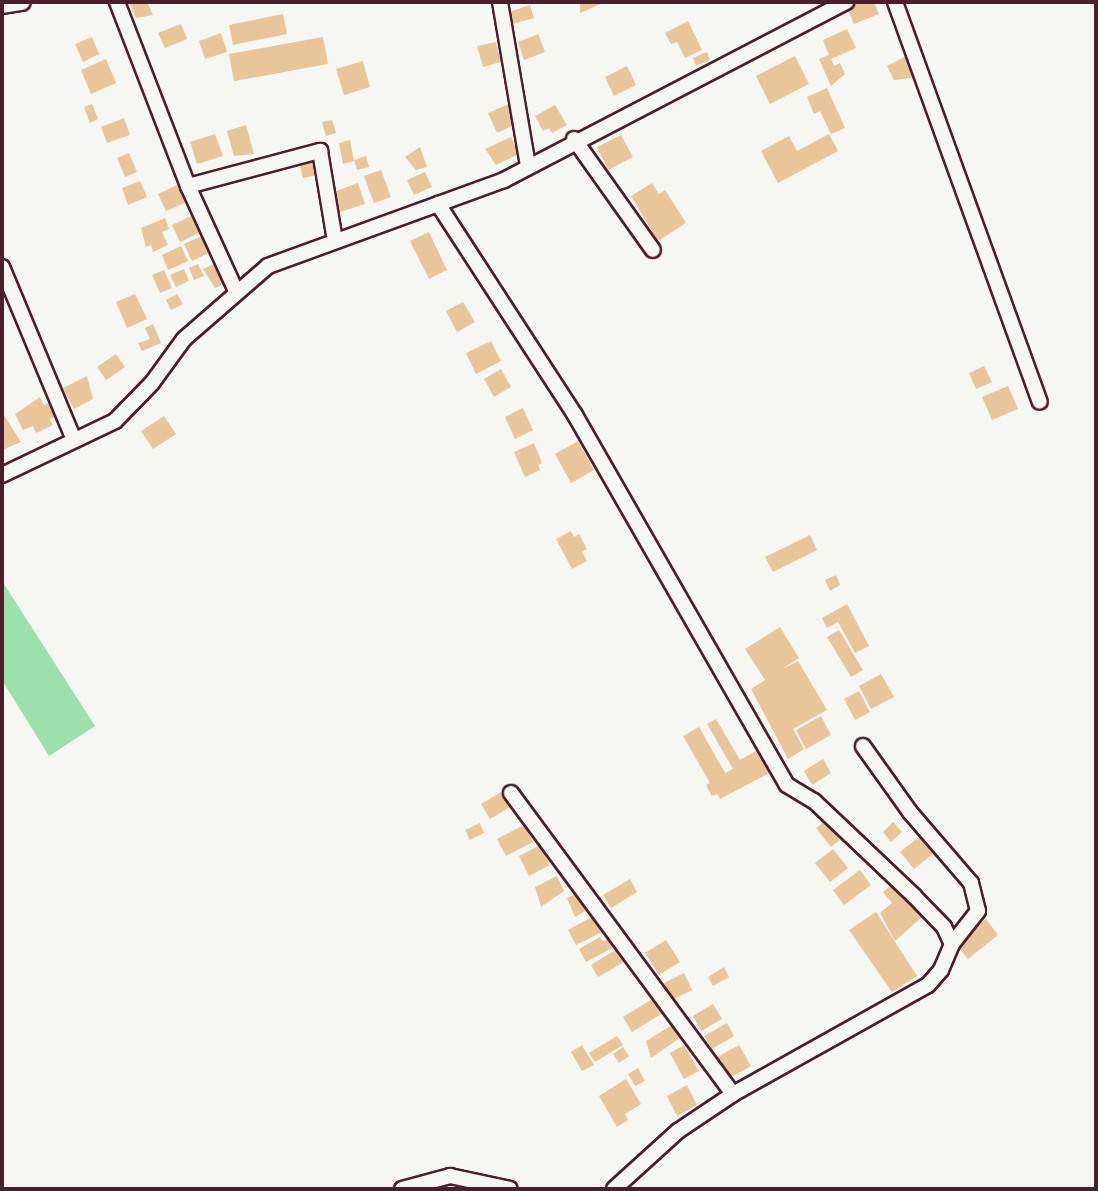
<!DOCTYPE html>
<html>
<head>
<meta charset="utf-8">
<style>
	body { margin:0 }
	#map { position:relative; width:1098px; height:1191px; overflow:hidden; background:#f6f6f2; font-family:Pangolin,sans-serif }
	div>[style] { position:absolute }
	.green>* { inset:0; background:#9be0ad }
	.building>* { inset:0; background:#e9c59a }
	.roads { filter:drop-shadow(2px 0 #4a1f2b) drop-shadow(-2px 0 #4a1f2b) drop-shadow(0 2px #4a1f2b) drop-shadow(0 -2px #4a1f2b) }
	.minor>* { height:14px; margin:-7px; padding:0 7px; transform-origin:7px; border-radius:7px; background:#f6f6f2 }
	.tertiary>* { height:16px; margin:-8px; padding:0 8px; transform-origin:8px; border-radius:8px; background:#f6f6f2 }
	span { translate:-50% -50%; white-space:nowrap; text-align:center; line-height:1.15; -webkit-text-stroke:5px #f6f6f2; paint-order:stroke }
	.frame { position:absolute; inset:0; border:4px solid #4a1f2b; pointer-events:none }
</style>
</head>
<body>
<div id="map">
	<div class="green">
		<div style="clip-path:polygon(2px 581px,95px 726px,49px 756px,2px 680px)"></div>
	</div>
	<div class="building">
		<div style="clip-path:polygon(129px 2px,147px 2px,153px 15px,136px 18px)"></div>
		<div style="clip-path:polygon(580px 2px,605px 2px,580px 13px)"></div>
		<div style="clip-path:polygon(861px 2px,874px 2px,879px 14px,854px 24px,847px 8px)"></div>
		<div style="clip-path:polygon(530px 5px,534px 18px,513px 24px,509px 12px)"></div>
		<div style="clip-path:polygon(283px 14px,287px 34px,233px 45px,229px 25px)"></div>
		<div style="clip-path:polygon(688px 21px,702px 50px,685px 58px,677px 42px,671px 44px,665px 33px)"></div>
		<div style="clip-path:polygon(181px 24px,187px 39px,165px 48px,158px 33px)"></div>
		<div style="clip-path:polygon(847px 29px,856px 48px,831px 59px,834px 66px,840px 63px,845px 74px,831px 86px,819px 59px,829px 55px,823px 40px)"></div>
		<div style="clip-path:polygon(221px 33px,227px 52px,205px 59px,199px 41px)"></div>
		<div style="clip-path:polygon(538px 34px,545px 52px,524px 60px,518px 42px)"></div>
		<div style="clip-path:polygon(92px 37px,99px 54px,83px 62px,75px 44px)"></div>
		<div style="clip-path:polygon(323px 37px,328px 64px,234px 81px,229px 54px)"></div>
		<div style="clip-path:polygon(496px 42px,501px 62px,483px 67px,477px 46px)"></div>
		<div style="clip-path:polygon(707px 52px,710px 60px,696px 66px,693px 58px)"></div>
		<div style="clip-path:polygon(908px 55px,919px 77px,894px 80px,887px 66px)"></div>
		<div style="clip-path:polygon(795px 56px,809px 84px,770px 104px,756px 76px)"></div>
		<div style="clip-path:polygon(106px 59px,116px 83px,91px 94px,81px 70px)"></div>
		<div style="clip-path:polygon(363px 61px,370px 87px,344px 95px,336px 69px)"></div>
		<div style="clip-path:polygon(627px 66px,636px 85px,614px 96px,605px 77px)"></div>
		<div style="clip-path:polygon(827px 88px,845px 128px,831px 134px,820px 111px,814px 114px,807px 97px)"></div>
		<div style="clip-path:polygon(92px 104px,98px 119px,90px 123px,84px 107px)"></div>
		<div style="clip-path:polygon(509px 104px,518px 123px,497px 133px,488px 113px)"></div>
		<div style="clip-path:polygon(555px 105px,567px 125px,552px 133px,549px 128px,543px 131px,535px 116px)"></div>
		<div style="clip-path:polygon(124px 118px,130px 135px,107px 143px,101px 127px)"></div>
		<div style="clip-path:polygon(332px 120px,336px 133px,326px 136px,322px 122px)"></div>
		<div style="clip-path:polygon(246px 125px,254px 154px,234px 156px,227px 131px)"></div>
		<div style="clip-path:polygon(215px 134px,223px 156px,197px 164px,190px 142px)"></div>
		<div style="clip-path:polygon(829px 134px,838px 151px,778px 183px,761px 151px,789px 136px,797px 151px)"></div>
		<div style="clip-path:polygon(621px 135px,633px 157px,608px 170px,597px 147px)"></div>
		<div style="clip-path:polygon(511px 137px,519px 154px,496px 165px,485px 149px)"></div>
		<div style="clip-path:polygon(350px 140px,354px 161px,343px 164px,339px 143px)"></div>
		<div style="clip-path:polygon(420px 147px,427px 167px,416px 170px,405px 157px)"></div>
		<div style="clip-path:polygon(129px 153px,137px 172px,125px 177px,117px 158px)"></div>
		<div style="clip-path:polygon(366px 156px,369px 167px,357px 170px,354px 160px)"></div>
		<div style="clip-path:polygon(312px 158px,317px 175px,303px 178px,299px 162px)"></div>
		<div style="clip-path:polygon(381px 170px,391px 197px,374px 203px,364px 176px)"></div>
		<div style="clip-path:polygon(425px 172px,432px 187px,414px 195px,407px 180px)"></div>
		<div style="clip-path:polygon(140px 181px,147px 197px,128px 205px,122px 188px)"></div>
		<div style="clip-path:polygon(358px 183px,365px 204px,340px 212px,333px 192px)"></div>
		<div style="clip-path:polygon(652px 183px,659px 194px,665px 190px,686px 223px,658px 241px,631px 196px)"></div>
		<div style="clip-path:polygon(177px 185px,185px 203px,166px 211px,158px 194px)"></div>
		<div style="clip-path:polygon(191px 216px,199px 233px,180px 242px,172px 225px)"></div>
		<div style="clip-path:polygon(165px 218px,169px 229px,162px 232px,168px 245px,153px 252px,151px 245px,146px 247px,141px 228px)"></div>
		<div style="clip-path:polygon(429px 232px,447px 270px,429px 279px,410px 241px)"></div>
		<div style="clip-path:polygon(204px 235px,211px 252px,192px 261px,184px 244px)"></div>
		<div style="clip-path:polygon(181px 246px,188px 261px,168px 270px,162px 255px)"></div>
		<div style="clip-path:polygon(198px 264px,204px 276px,194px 280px,189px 268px)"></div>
		<div style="clip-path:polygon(214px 264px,224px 284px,215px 288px,203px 269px)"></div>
		<div style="clip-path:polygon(184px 269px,189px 281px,176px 287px,170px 275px)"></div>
		<div style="clip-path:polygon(164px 270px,172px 288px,160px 293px,152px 275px)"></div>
		<div style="clip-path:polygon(135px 294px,147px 319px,127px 328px,116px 302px)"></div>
		<div style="clip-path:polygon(177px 294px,183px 304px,171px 310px,166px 300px)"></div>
		<div style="clip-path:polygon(463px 302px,475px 322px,457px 332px,446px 311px)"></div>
		<div style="clip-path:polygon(153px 324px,161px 343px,142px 351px,138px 343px,150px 339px,145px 328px)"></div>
		<div style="clip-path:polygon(491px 341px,501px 361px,476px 374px,466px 353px)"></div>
		<div style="clip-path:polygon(116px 354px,125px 367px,106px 380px,97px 367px)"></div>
		<div style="clip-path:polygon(984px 366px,992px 382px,976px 389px,969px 373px)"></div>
		<div style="clip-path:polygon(501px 369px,511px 387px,494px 397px,484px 379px)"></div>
		<div style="clip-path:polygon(87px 376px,93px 399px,74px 409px,63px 388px)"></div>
		<div style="clip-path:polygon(1008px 386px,1018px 409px,992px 420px,982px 397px)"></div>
		<div style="clip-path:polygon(40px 397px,44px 405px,50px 402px,57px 416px,50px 419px,53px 425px,36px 433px,33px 426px,23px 430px,15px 414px)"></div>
		<div style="clip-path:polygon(523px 408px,533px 430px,515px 439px,505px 417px)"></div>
		<div style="clip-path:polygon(2px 412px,21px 442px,2px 450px)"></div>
		<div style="clip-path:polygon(164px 416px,176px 434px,153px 449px,141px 431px)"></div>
		<div style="clip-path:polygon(578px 441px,594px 470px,571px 483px,555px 454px)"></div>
		<div style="clip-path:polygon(534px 443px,542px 463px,538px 465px,540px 470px,525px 477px,514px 452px)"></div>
		<div style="clip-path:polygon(571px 531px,574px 537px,579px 534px,587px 549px,582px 552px,587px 561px,572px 569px,556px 539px)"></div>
		<div style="clip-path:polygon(810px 535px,817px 550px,773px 572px,765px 557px)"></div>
		<div style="clip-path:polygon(836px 575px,840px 585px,830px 591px,825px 580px)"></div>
		<div style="clip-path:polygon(847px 604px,869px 646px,855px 653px,838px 622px,827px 628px,822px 618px)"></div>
		<div style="clip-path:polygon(780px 627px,799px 658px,782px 669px,798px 661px,827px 710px,793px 729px,804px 749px,788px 759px,751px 689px,765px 680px,745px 649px)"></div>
		<div style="clip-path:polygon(839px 630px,863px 670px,851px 677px,827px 637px)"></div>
		<div style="clip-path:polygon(881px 674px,894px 697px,871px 709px,859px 686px)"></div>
		<div style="clip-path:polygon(859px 691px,870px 712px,855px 720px,844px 699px)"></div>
		<div style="clip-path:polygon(821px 716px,831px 735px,806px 749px,796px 730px)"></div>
		<div style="clip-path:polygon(716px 719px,740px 760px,758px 750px,771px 772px,720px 799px,717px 794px,712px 796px,706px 785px,710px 783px,683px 736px,699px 727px,725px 773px,733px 769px,707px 724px)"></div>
		<div style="clip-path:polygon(823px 759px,831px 773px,812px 785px,804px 771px)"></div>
		<div style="clip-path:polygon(503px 791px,512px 806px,490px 819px,481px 804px)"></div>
		<div style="clip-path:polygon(825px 821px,840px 840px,831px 847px,816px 828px)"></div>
		<div style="clip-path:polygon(893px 822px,902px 832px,891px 842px,883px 832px)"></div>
		<div style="clip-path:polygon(480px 823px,484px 833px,470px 840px,465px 830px)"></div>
		<div style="clip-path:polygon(524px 825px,533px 842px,506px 856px,497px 839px)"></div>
		<div style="clip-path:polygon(919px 837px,933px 854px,914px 869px,900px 852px)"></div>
		<div style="clip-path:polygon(540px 845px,550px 865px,529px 876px,519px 856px)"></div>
		<div style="clip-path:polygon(833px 849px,848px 868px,830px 882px,815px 863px)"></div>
		<div style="clip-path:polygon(860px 870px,871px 885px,844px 905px,833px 890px)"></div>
		<div style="clip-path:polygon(557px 876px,564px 891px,541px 907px,535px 887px)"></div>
		<div style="clip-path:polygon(630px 879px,637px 892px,611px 908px,603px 895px)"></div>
		<div style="clip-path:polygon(894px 883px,922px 917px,895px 941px,880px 913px,892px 903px,883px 892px)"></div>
		<div style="clip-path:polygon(576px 894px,589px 909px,575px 917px,567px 898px)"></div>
		<div style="clip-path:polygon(876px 912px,917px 976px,892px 992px,849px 930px)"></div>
		<div style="clip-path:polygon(594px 916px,602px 932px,576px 945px,568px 930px)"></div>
		<div style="clip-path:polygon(986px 919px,998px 935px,968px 959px,955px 943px)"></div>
		<div style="clip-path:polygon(600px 937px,603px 941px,611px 937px,616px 946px,586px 962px,579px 949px)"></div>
		<div style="clip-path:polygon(666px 940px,680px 962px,659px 975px,645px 953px)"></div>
		<div style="clip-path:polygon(617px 949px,624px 962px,598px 977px,591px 965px)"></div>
		<div style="clip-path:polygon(724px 967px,729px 977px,713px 986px,708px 977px)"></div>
		<div style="clip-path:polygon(684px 973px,692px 990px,672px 1000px,664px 983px)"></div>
		<div style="clip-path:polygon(654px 998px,663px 1013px,632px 1032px,623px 1017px)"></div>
		<div style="clip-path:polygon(713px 1004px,722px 1019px,701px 1031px,693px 1016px)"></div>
		<div style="clip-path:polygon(727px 1023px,734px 1036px,712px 1049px,704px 1036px)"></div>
		<div style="clip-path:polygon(672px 1025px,680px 1038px,651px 1058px,646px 1041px)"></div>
		<div style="clip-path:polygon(617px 1036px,623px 1045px,595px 1062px,589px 1053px)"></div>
		<div style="clip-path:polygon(582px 1045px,594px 1065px,582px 1071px,571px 1052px)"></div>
		<div style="clip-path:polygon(684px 1045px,699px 1071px,684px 1079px,670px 1053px)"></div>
		<div style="clip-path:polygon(739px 1045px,751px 1066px,728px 1079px,717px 1057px)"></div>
		<div style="clip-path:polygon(623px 1047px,629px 1056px,619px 1063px,613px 1054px)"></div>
		<div style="clip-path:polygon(638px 1068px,645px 1081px,635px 1086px,628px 1074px)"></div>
		<div style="clip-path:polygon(626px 1079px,641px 1104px,625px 1114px,628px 1120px,617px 1127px,599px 1096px)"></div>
		<div style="clip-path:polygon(687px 1085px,697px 1105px,677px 1116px,667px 1096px)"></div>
	</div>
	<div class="roads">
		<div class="minor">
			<div style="left:117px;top:2px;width:197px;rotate:68.9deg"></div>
			<div style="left:188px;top:186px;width:115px;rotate:65.4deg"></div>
			<div style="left:500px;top:2px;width:166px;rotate:80.3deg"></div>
			<div style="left:895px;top:2px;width:425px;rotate:70.1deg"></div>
			<div style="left:574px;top:139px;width:136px;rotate:54.6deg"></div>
			<div style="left:188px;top:186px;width:137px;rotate:-14.9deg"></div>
			<div style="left:320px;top:151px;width:91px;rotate:80.5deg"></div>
			<div style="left:438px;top:204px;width:252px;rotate:57deg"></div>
			<div style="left:575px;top:415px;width:426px;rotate:60.2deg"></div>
			<div style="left:787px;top:785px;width:31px;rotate:31deg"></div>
			<div style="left:814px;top:801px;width:139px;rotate:43.5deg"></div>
			<div style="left:915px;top:897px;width:42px;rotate:46deg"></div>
			<div style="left:944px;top:927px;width:19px;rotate:65deg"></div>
			<div style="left:2px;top:267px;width:187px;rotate:67.4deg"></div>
			<div style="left:2px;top:475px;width:125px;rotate:-25.5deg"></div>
			<div style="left:115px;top:421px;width:53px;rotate:-45.8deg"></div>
			<div style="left:152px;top:383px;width:54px;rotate:-54deg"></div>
			<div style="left:184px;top:339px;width:111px;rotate:-41deg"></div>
			<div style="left:268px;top:266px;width:251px;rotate:-20deg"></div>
			<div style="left:504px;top:180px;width:386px;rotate:-27.5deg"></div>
			<div style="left:511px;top:793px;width:374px;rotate:53.6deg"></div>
			<div style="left:402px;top:1189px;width:50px;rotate:-15.2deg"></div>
			<div style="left:450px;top:1176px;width:61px;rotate:12.2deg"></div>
			<div style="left:614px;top:1189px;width:86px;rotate:-42.2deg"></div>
			<div style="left:678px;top:1131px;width:66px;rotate:-33.9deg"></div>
			<div style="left:733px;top:1094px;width:223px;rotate:-29.2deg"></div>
			<div style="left:928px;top:985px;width:20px;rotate:-49deg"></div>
			<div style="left:941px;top:970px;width:28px;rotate:-67deg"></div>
			<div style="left:952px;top:944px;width:42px;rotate:-51.8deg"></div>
			<div style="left:978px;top:911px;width:29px;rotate:-104deg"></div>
			<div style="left:971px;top:883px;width:94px;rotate:-130.7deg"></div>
			<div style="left:910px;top:812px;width:81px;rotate:-125.5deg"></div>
		</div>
		<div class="tertiary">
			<div style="left:2px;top:5px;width:20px;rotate:-9deg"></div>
		</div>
	</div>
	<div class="frame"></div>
</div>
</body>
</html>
